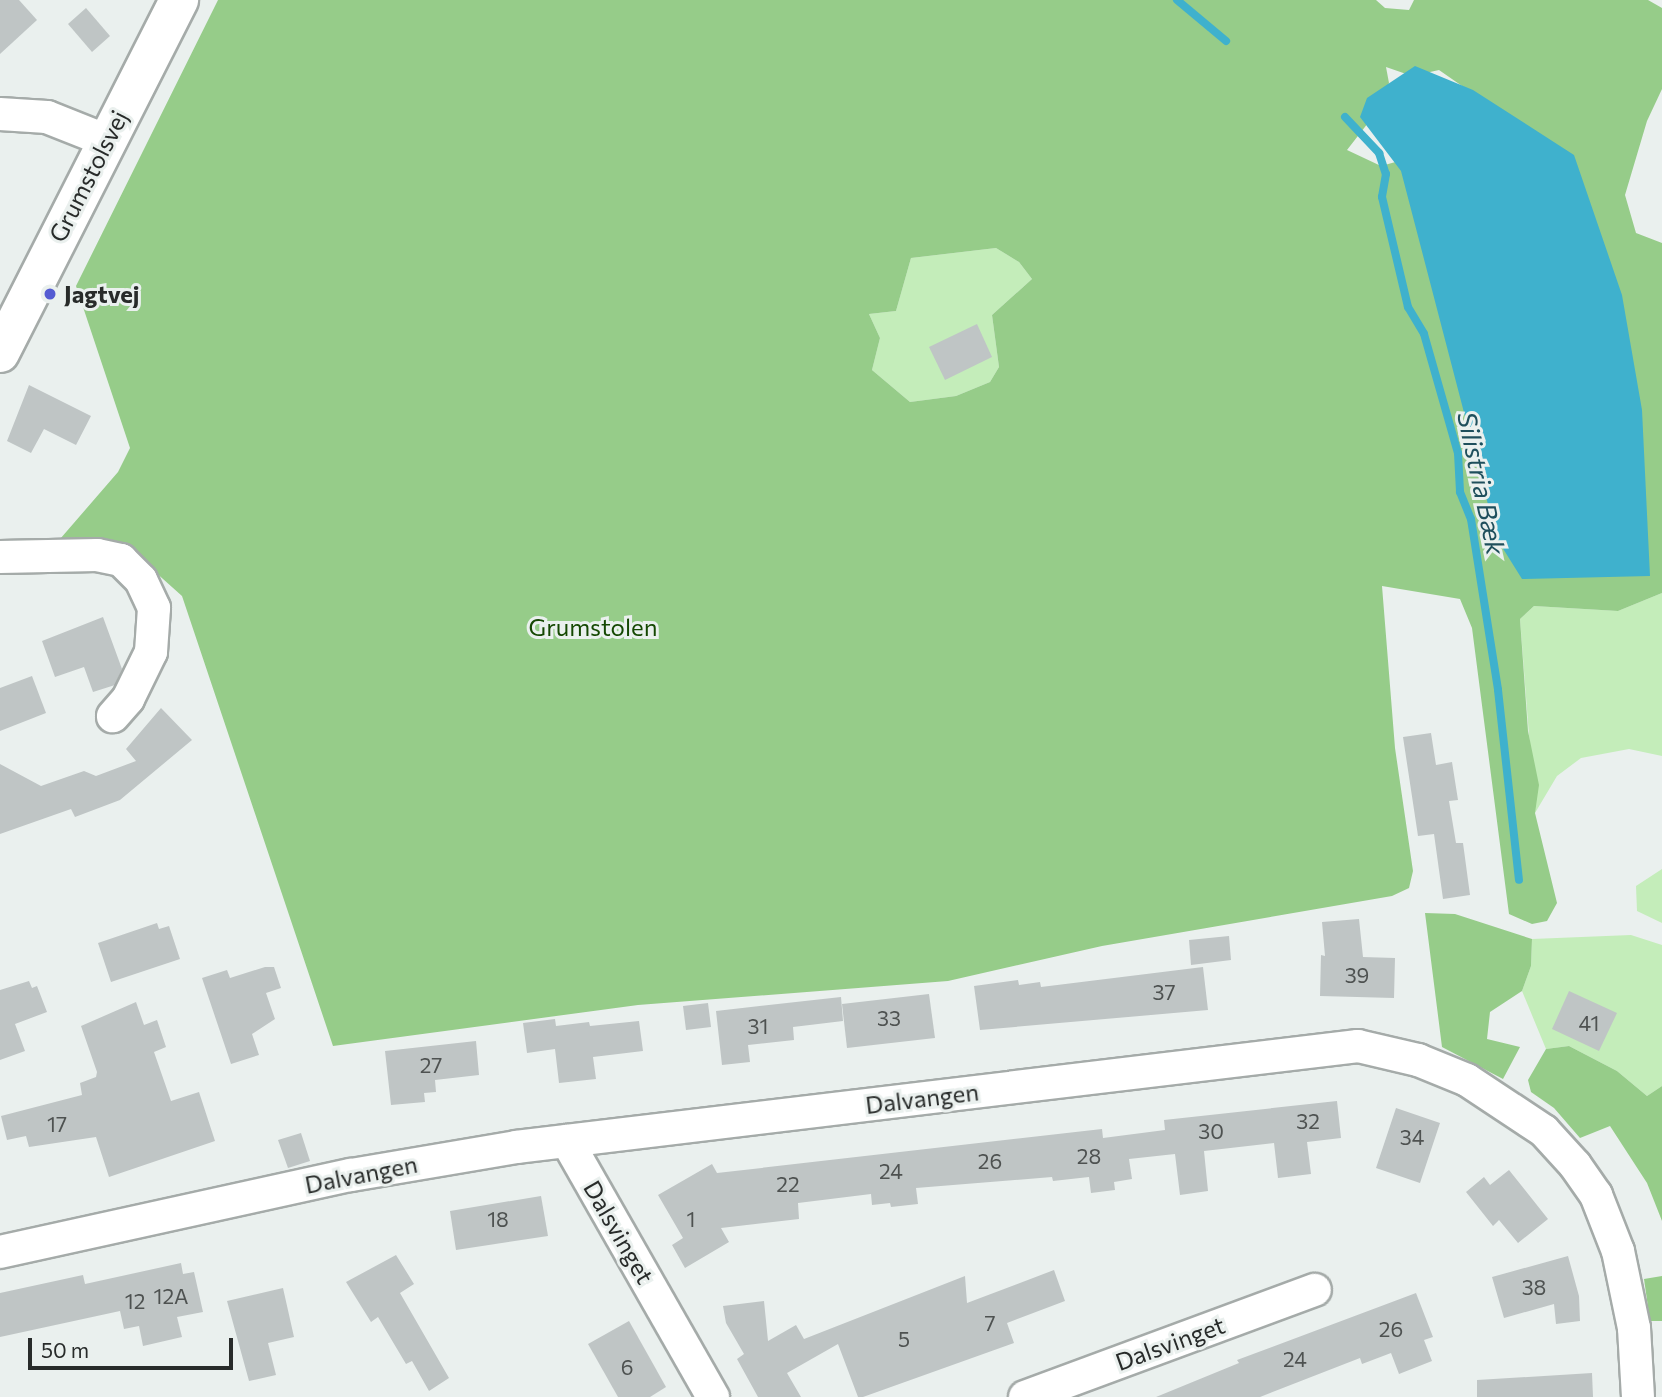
<!DOCTYPE html>
<html>
<head>
<meta charset="utf-8">
<style>
	body { margin:0 }
	#map { position:relative; width:1662px; height:1397px; overflow:hidden; background:#eaf0ee; font-family:Commissioner,sans-serif }
	div>[style] { position:absolute }
	.green>* { inset:0; background:#c4edba }
	.forest>* { inset:0; background:#96cc89 }
	.water>* { inset:0; background:#3fb1cd }
	.stream>* { height:8px; margin:-4px; padding:0 4px; transform-origin:4px; border-radius:4px; background:#3fb1cd }
	.building>* { inset:0; background:#bfc5c5 }
	.roads { filter:drop-shadow(2px 0 #a5aba9) drop-shadow(-2px 0 #a5aba9) drop-shadow(0 2px #a5aba9) drop-shadow(0 -2px #a5aba9) }
	.minor>* { height:32px; margin:-16px; padding:0 16px; transform-origin:16px; border-radius:16px; background:#fff }
	.tertiary>* { height:38px; margin:-19px; padding:0 19px; transform-origin:19px; border-radius:19px; background:#fff }
	.dots>* { width:19px; height:19px; translate:-50% -50%; box-sizing:border-box; border:4px solid #eaf0ee; border-radius:50% }
	span { translate:-50% -50%; white-space:nowrap; text-align:center; line-height:1.15; -webkit-text-stroke:6px #eaf0ee; paint-order:stroke }
	.number-label { font-size:21px; color:#4e5251 }
	.number-label span { -webkit-text-stroke-width:0 }
	.street-label { font-size:24px; color:#282b2a }
	.poi-label { font-size:24px; color:#282b2a; font-weight:700 }
	.left { translate:0 -50%; text-align:left }
	.park-label { font-size:24px; color:#154802 }
	.water-label { font-size:26px; color:#1f4f5c; font-style:italic }
	.scale { position:absolute; left:28px; top:1338px; width:205px; height:32px; box-sizing:border-box; border:4px solid #282b2a; border-top:0; padding-left:9px; font-size:21px; line-height:24px; white-space:nowrap; color:#282b2a; -webkit-text-stroke:5px #eaf0ee; paint-order:stroke }
</style>
</head>
<body>
<div id="map">
	<div class="green">
		<div style="clip-path:polygon(996px 248px,1019px 262px,1032px 279px,992px 315px,999px 367px,990px 382px,956px 396px,910px 402px,872px 370px,880px 338px,869px 314px,896px 311px,911px 258px)"></div>
		<div style="clip-path:polygon(1662px 593px,1662px 756px,1629px 749px,1581px 758px,1557px 776px,1535px 813px,1520px 619px,1534px 606px,1618px 611px)"></div>
		<div style="clip-path:polygon(1662px 869px,1662px 923px,1637px 911px,1636px 886px)"></div>
		<div style="clip-path:polygon(1631px 935px,1662px 945px,1662px 1086px,1647px 1096px,1617px 1071px,1569px 1046px,1546px 1049px,1522px 991px,1531px 966px,1532px 939px)"></div>
	</div>
	<div class="forest">
		<div style="clip-path:polygon(evenodd,218px 0,1376px 0,1385px 8px,1409px 10px,1414px 0,1648px 0,1662px 8px,1662px 89px,1647px 121px,1625px 195px,1636px 233px,1662px 243px,1662px 593px,1618px 611px,1534px 606px,1520px 619px,1528px 731px,1539px 785px,1535px 813px,1557px 903px,1547px 921px,1532px 924px,1509px 914px,1472px 628px,1460px 599px,1382px 586px,1395px 748px,1413px 871px,1409px 888px,1392px 896px,1102px 946px,948px 981px,638px 1005px,333px 1046px,182px 596px,134px 553px,54px 546px,118px 472px,130px 448px,76px 286px,218px 0,1386px 67px,1412px 76px,1439px 70px,1475px 95px,1486px 137px,1381px 166px,1347px 150px,1375px 114px,1389px 83px,1386px 67px,218px 0,996px 248px,1019px 262px,1032px 279px,992px 315px,999px 367px,990px 382px,956px 396px,910px 402px,872px 370px,880px 338px,869px 314px,896px 311px,911px 258px,996px 248px)"></div>
		<div style="clip-path:polygon(1425px 913px,1455px 914px,1532px 939px,1531px 966px,1522px 991px,1490px 1012px,1487px 1039px,1520px 1047px,1503px 1079px,1442px 1047px)"></div>
		<div style="clip-path:polygon(1569px 1046px,1617px 1071px,1647px 1096px,1662px 1086px,1662px 1221px,1647px 1183px,1610px 1126px,1580px 1138px,1554px 1108px,1531px 1092px,1528px 1080px,1546px 1049px)"></div>
		<div style="clip-path:polygon(1662px 1276px,1662px 1321px,1650px 1321px,1644px 1279px)"></div>
	</div>
	<div class="water">
		<div style="clip-path:polygon(1415px 66px,1473px 90px,1574px 155px,1622px 295px,1642px 410px,1650px 576px,1522px 579px,1497px 539px,1401px 171px,1360px 117px,1367px 98px)"></div>
	</div>
	<div class="stream">
		<div style="left:1177px;top:0;width:64px;rotate:39.9deg"></div>
		<div style="left:1345px;top:117px;width:50px;rotate:46.6deg"></div>
		<div style="left:1379px;top:153px;width:22px;rotate:72deg"></div>
		<div style="left:1386px;top:174px;width:23px;rotate:100deg"></div>
		<div style="left:1382px;top:197px;width:113px;rotate:76.7deg"></div>
		<div style="left:1408px;top:307px;width:31px;rotate:59deg"></div>
		<div style="left:1424px;top:334px;width:124px;rotate:74.1deg"></div>
		<div style="left:1458px;top:453px;width:39px;rotate:87deg"></div>
		<div style="left:1460px;top:492px;width:29px;rotate:68deg"></div>
		<div style="left:1471px;top:519px;width:173px;rotate:81deg"></div>
		<div style="left:1498px;top:690px;width:191px;rotate:83.7deg"></div>
	</div>
	<div class="building">
		<div style="clip-path:polygon(0 0,19px 0,37px 20px,0 54px)"></div>
		<div style="clip-path:polygon(86px 8px,110px 36px,92px 52px,68px 24px)"></div>
		<div style="clip-path:polygon(977px 324px,992px 357px,945px 380px,929px 347px)"></div>
		<div style="clip-path:polygon(29px 385px,91px 416px,76px 445px,44px 429px,31px 453px,7px 441px)"></div>
		<div style="clip-path:polygon(103px 617px,122px 669px,115px 685px,93px 692px,84px 667px,55px 677px,42px 641px)"></div>
		<div style="clip-path:polygon(32px 676px,46px 713px,0 731px,0 688px)"></div>
		<div style="clip-path:polygon(161px 708px,192px 740px,120px 800px,75px 817px,71px 809px,0 834px,0 764px,41px 786px,84px 771px,96px 776px,136px 761px,126px 749px)"></div>
		<div style="clip-path:polygon(1431px 733px,1436px 765px,1452px 762px,1458px 800px,1449px 801px,1456px 843px,1463px 843px,1470px 895px,1443px 899px,1434px 834px,1418px 836px,1403px 737px)"></div>
		<div style="clip-path:polygon(1359px 919px,1363px 957px,1395px 958px,1394px 998px,1320px 996px,1321px 955px,1325px 956px,1322px 922px)"></div>
		<div style="clip-path:polygon(157px 923px,159px 929px,169px 926px,180px 959px,111px 982px,98px 943px)"></div>
		<div style="clip-path:polygon(1229px 936px,1231px 960px,1191px 965px,1189px 940px)"></div>
		<div style="clip-path:polygon(265px 967px,274px 967px,281px 988px,266px 993px,275px 1019px,252px 1034px,259px 1055px,231px 1064px,202px 978px,227px 970px,230px 978px)"></div>
		<div style="clip-path:polygon(1203px 967px,1208px 1010px,980px 1030px,974px 986px,1018px 980px,1019px 985px,1040px 982px,1041px 987px)"></div>
		<div style="clip-path:polygon(29px 981px,32px 988px,37px 986px,47px 1012px,15px 1024px,25px 1051px,0 1060px,0 990px)"></div>
		<div style="clip-path:polygon(1569px 991px,1617px 1013px,1599px 1051px,1552px 1029px)"></div>
		<div style="clip-path:polygon(929px 994px,935px 1038px,847px 1048px,842px 1004px)"></div>
		<div style="clip-path:polygon(841px 997px,843px 1021px,793px 1027px,794px 1040px,748px 1045px,750px 1062px,722px 1065px,716px 1011px)"></div>
		<div style="clip-path:polygon(136px 1002px,144px 1025px,157px 1020px,166px 1047px,154px 1052px,171px 1101px,199px 1092px,215px 1141px,109px 1177px,96px 1137px,29px 1147px,26px 1136px,7px 1140px,1px 1116px,82px 1095px,80px 1083px,96px 1077px,97px 1072px,81px 1026px)"></div>
		<div style="clip-path:polygon(708px 1003px,711px 1027px,686px 1030px,683px 1006px)"></div>
		<div style="clip-path:polygon(555px 1019px,556px 1026px,589px 1022px,590px 1026px,639px 1021px,643px 1051px,593px 1057px,596px 1079px,559px 1083px,555px 1049px,527px 1053px,523px 1023px)"></div>
		<div style="clip-path:polygon(476px 1041px,479px 1075px,435px 1080px,436px 1092px,424px 1093px,425px 1102px,391px 1105px,385px 1051px)"></div>
		<div style="clip-path:polygon(1337px 1101px,1341px 1138px,1307px 1142px,1311px 1174px,1278px 1178px,1274px 1143px,1204px 1151px,1208px 1191px,1180px 1195px,1175px 1154px,1129px 1159px,1132px 1179px,1114px 1182px,1115px 1190px,1091px 1193px,1089px 1177px,1053px 1181px,1052px 1177px,916px 1188px,918px 1204px,891px 1207px,890px 1203px,872px 1205px,871px 1194px,798px 1203px,799px 1219px,721px 1228px,729px 1242px,685px 1268px,672px 1245px,683px 1238px,658px 1195px,712px 1164px,717px 1173px,1102px 1129px,1103px 1138px,1165px 1130px,1164px 1120px)"></div>
		<div style="clip-path:polygon(1396px 1108px,1440px 1123px,1420px 1183px,1376px 1168px)"></div>
		<div style="clip-path:polygon(301px 1133px,310px 1161px,288px 1168px,278px 1140px)"></div>
		<div style="clip-path:polygon(1509px 1170px,1548px 1219px,1518px 1243px,1499px 1220px,1493px 1226px,1466px 1192px,1484px 1177px,1490px 1185px)"></div>
		<div style="clip-path:polygon(541px 1196px,548px 1236px,456px 1250px,450px 1211px)"></div>
		<div style="clip-path:polygon(396px 1255px,414px 1284px,400px 1293px,449px 1378px,429px 1391px,412px 1361px,406px 1364px,378px 1317px,371px 1322px,346px 1282px)"></div>
		<div style="clip-path:polygon(1568px 1256px,1579px 1296px,1580px 1321px,1556px 1324px,1554px 1304px,1504px 1318px,1492px 1277px)"></div>
		<div style="clip-path:polygon(181px 1263px,183px 1274px,194px 1272px,203px 1312px,177px 1317px,182px 1337px,143px 1346px,139px 1326px,124px 1329px,120px 1311px,0 1337px,0 1293px,83px 1275px,85px 1284px)"></div>
		<div style="clip-path:polygon(1054px 1270px,1065px 1301px,1007px 1323px,1014px 1343px,863px 1397px,858px 1397px,838px 1344px,787px 1373px,801px 1397px,758px 1397px,737px 1359px,744px 1354px,726px 1323px,723px 1306px,764px 1301px,768px 1341px,796px 1325px,804px 1339px,965px 1276px,967px 1303px)"></div>
		<div style="clip-path:polygon(283px 1288px,294px 1337px,268px 1343px,276px 1375px,249px 1381px,227px 1301px)"></div>
		<div style="clip-path:polygon(1416px 1293px,1433px 1337px,1424px 1340px,1432px 1361px,1399px 1374px,1391px 1353px,1362px 1364px,1360px 1358px,1260px 1397px,1156px 1397px,1239px 1363px,1237px 1360px)"></div>
		<div style="clip-path:polygon(629px 1321px,666px 1387px,650px 1397px,618px 1397px,588px 1344px)"></div>
		<div style="clip-path:polygon(1592px 1373px,1593px 1397px,1477px 1397px,1477px 1380px)"></div>
	</div>
	<div class="roads">
		<div class="minor">
			<div style="left:0;top:114px;width:47px;rotate:3.7deg"></div>
			<div style="left:47px;top:117px;width:62px;rotate:21.6deg"></div>
			<div style="left:0;top:557px;width:97px;rotate:-1.2deg"></div>
			<div style="left:97px;top:555px;width:25px;rotate:12deg"></div>
			<div style="left:121px;top:560px;width:28px;rotate:45deg"></div>
			<div style="left:141px;top:580px;width:31px;rotate:65deg"></div>
			<div style="left:154px;top:608px;width:44px;rotate:93.9deg"></div>
			<div style="left:151px;top:652px;width:52px;rotate:116.1deg"></div>
			<div style="left:128px;top:699px;width:23px;rotate:131deg"></div>
			<div style="left:567px;top:1141px;width:295px;rotate:60.3deg"></div>
			<div style="left:0;top:1252px;width:359px;rotate:-12.4deg"></div>
			<div style="left:351px;top:1175px;width:167px;rotate:-9.6deg"></div>
			<div style="left:516px;top:1147px;width:848px;rotate:-6.84deg"></div>
			<div style="left:1358px;top:1046px;width:62px;rotate:13.1deg"></div>
			<div style="left:1418px;top:1060px;width:53px;rotate:22.2deg"></div>
			<div style="left:1467px;top:1080px;width:92px;rotate:33.5deg"></div>
			<div style="left:1544px;top:1131px;width:46px;rotate:47.6deg"></div>
			<div style="left:1575px;top:1165px;width:37px;rotate:55deg"></div>
			<div style="left:1596px;top:1195px;width:60px;rotate:68.6deg"></div>
			<div style="left:1618px;top:1251px;width:79px;rotate:78.3deg"></div>
			<div style="left:1634px;top:1328px;width:69px;rotate:86.7deg"></div>
			<div style="left:1025px;top:1397px;width:309px;rotate:-20.3deg"></div>
		</div>
		<div class="tertiary">
			<div style="left:0;top:353px;width:396px;rotate:-63.1deg"></div>
		</div>
	</div>
	<div class="dots">
		<div style="left:50px;top:294px;background:#545bd2"></div>
	</div>
	<div class="number-label">
		<span style="left:1357px;top:975px">39</span>
		<span style="left:1164px;top:992px">37</span>
		<span style="left:889px;top:1018px">33</span>
		<span style="left:1589px;top:1023px">41</span>
		<span style="left:758px;top:1026px">31</span>
		<span style="left:431px;top:1065px">27</span>
		<span style="left:1308px;top:1121px">32</span>
		<span style="left:57px;top:1124px">17</span>
		<span style="left:1211px;top:1131px">30</span>
		<span style="left:1412px;top:1137px">34</span>
		<span style="left:1089px;top:1156px">28</span>
		<span style="left:990px;top:1161px">26</span>
		<span style="left:891px;top:1171px">24</span>
		<span style="left:788px;top:1184px">22</span>
		<span style="left:498px;top:1219px">18</span>
		<span style="left:691px;top:1219px">1</span>
		<span style="left:1534px;top:1287px">38</span>
		<span style="left:171px;top:1296px">12A</span>
		<span style="left:135px;top:1301px">12</span>
		<span style="left:990px;top:1323px">7</span>
		<span style="left:1391px;top:1329px">26</span>
		<span style="left:904px;top:1339px">5</span>
		<span style="left:1295px;top:1359px">24</span>
		<span style="left:627px;top:1367px">6</span>
	</div>
	<div class="street-label">
		<span style="left:88px;top:176px;rotate:-63deg">Grumstolsvej</span>
		<span style="left:922px;top:1098px;rotate:-7deg">Dalvangen</span>
		<span style="left:361px;top:1174px;rotate:-11deg">Dalvangen</span>
		<span style="left:619px;top:1232px;rotate:60deg">Dalsvinget</span>
		<span style="left:1170px;top:1343px;rotate:-20deg">Dalsvinget</span>
	</div>
	<div class="poi-label">
		<span class="left" style="left:64px;top:294px">Jagtvej</span>
	</div>
	<div class="park-label">
		<span style="left:593px;top:627px">Grumstolen</span>
	</div>
	<div class="water-label">
		<span style="left:1482px;top:483px;rotate:78deg">Silistria Bæk</span>
	</div>
	<div class="scale">50 m</div>
</div>
</body>
</html>
